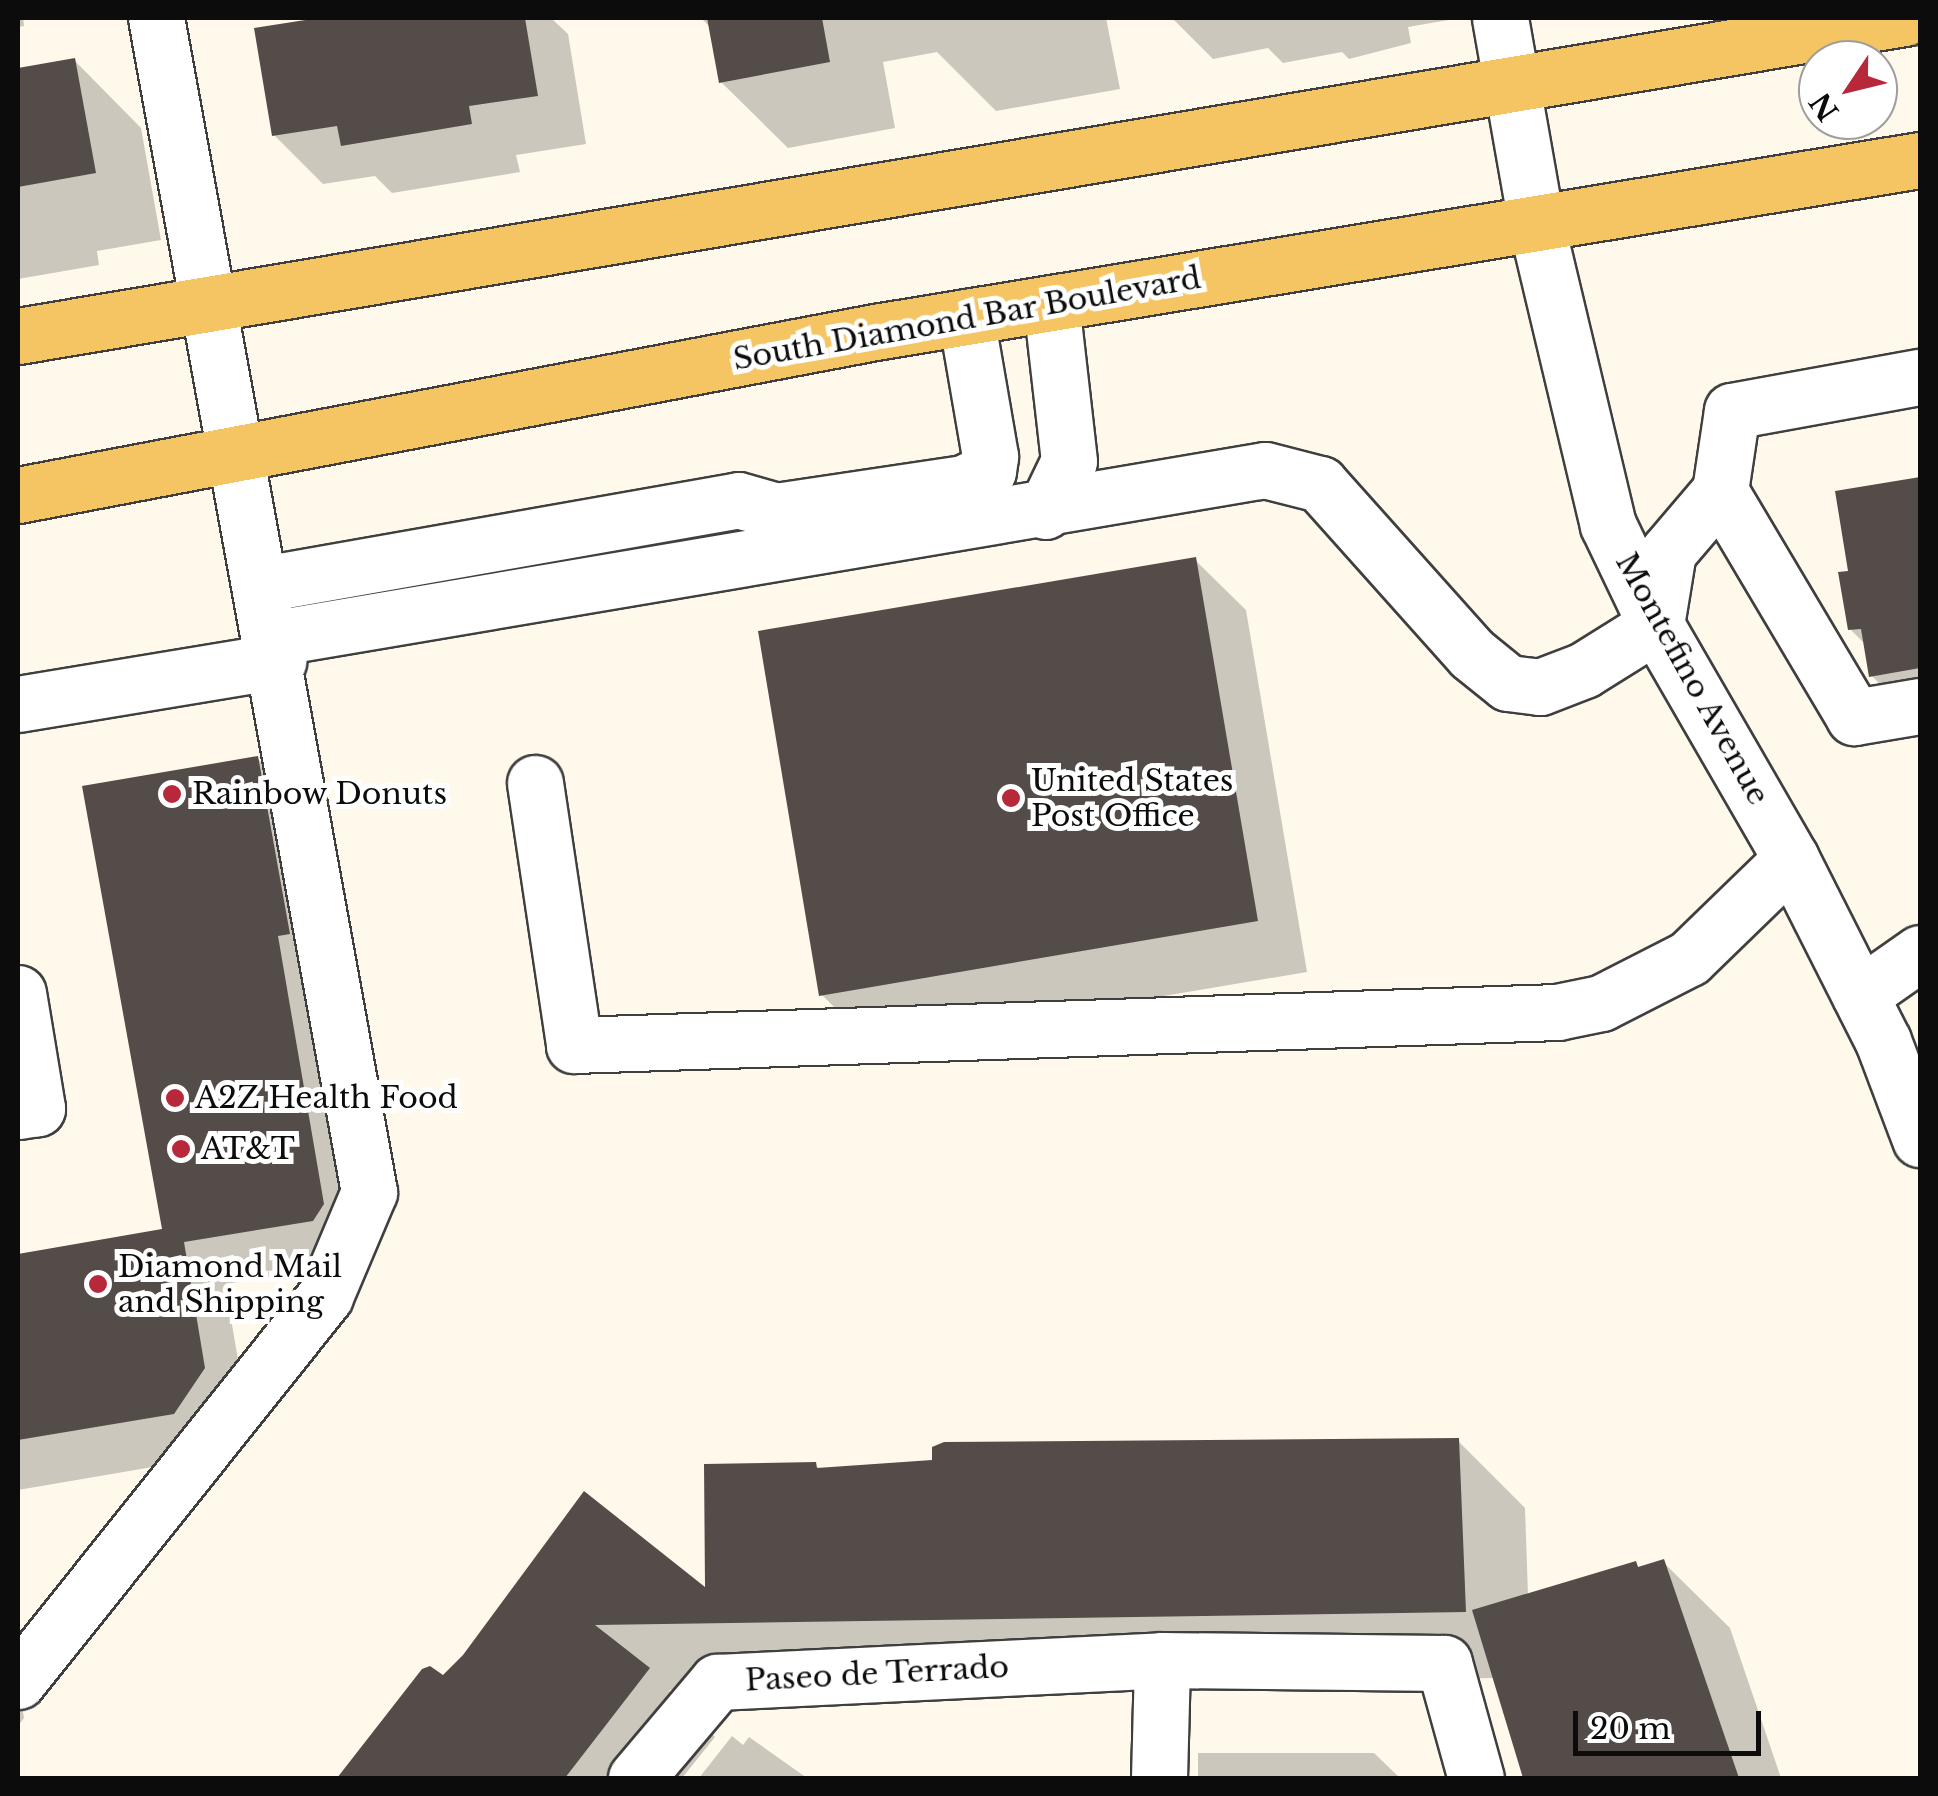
<!DOCTYPE html>
<html>
<head>
<meta charset="utf-8">
<style>
	body { margin:0 }
	#map { position:relative; width:1938px; height:1796px; overflow:hidden; background:#fff9eb; font-family:"Libre Baskerville",serif }
	div>[style] { position:absolute }
	.shadow>* { inset:0; background:#0003 }
	.building>* { inset:0; background:#544c49 }
	.roads { filter:drop-shadow(2px 0 #3f3f3f) drop-shadow(-2px 0 #3f3f3f) drop-shadow(0 2px #3f3f3f) drop-shadow(0 -2px #3f3f3f) }
	.minor>* { height:55px; margin:-27.5px; padding:0 27.5px; transform-origin:27.5px; border-radius:27.5px; background:#fff }
	.major>* { height:55px; margin:-27.5px; padding:0 27.5px; transform-origin:27.5px; border-radius:27.5px; background:#f5c564 }
	.dots>* { width:28px; height:28px; translate:-50% -50%; box-sizing:border-box; border:5px solid #fff; border-radius:50% }
	span { translate:-50% -50%; white-space:nowrap; text-align:center; line-height:1.15; -webkit-text-stroke:10px #fff; paint-order:stroke }
	.street-label { font-size:30px; color:#0c0c0c }
	.poi-label { font-size:30px; color:#0c0c0c }
	.left { translate:0 -50%; text-align:left }
	.frame { position:absolute; inset:0; border:20px solid #0c0c0c; pointer-events:none }
	.north { position:absolute; left:1798px; top:40px; width:100px; height:100px; box-sizing:border-box; background:#fff; border:2px solid #9e9e9e; border-radius:50%; rotate:235deg; font-size:28px; font-weight:700; line-height:40px; text-align:center; color:#0c0c0c }
	.north::after { content:''; display:block; margin:auto; width:35px; height:45px; background:#b8283b; clip-path:polygon(50% 0,100% 100%,50% 72%,0 100%) }
	.scale { position:absolute; left:1573px; top:1711px; width:188px; height:45px; box-sizing:border-box; border:5px solid #0c0c0c; border-top:0; padding-left:12px; font-size:30px; line-height:35px; white-space:nowrap; color:#0c0c0c; -webkit-text-stroke:8px #fff; paint-order:stroke }
</style>
</head>
<body>
<div id="map">
	<div class="shadow">
		<div style="clip-path:polygon(18px 18px,23px 18px,24px 26px,18px 27px)"></div>
		<div style="clip-path:polygon(551px 18px,568px 34px,586px 144px,516px 155px,520px 172px,392px 193px,375px 176px,323px 184px,274px 135px,327px 18px)"></div>
		<div style="clip-path:polygon(701px 18px,1106px 18px,1120px 89px,996px 111px,937px 52px,883px 62px,895px 128px,788px 148px,721px 82px,711px 28px)"></div>
		<div style="clip-path:polygon(1172px 18px,1460px 18px,1408px 27px,1411px 43px,1349px 59px,1342px 52px,1283px 63px,1268px 48px,1213px 59px)"></div>
		<div style="clip-path:polygon(75px 61px,141px 128px,161px 240px,97px 251px,99px 265px,18px 279px,18px 70px)"></div>
		<div style="clip-path:polygon(1920px 479px,1920px 725px,1871px 675px,1866px 645px,1850px 629px,1851px 573px,1838px 493px)"></div>
		<div style="clip-path:polygon(1195px 560px,1246px 610px,1307px 972px,872px 1045px,822px 995px)"></div>
		<div style="clip-path:polygon(257px 758px,300px 802px,356px 1263px,225px 1284px,247px 1412px,217px 1456px,18px 1490px,18px 1256px,165px 1231px)"></div>
		<div style="clip-path:polygon(1458px 1441px,1525px 1508px,1528px 1595px,1635px 1563px,1640px 1569px,1663px 1562px,1730px 1628px,1781px 1778px,1525px 1778px,1495px 1678px,669px 1690px,715px 1737px,682px 1778px,339px 1778px,424px 1671px,443px 1678px,465px 1656px,708px 1592px,815px 1465px,821px 1470px)"></div>
		<div style="clip-path:polygon(18px 1683px,24px 1718px,18px 1726px)"></div>
		<div style="clip-path:polygon(732px 1736px,743px 1745px,749px 1737px,807px 1778px,699px 1778px)"></div>
		<div style="clip-path:polygon(1198px 1753px,1374px 1753px,1400px 1778px,1198px 1778px)"></div>
	</div>
	<div class="building">
		<div style="clip-path:polygon(318px 18px,525px 18px,538px 96px,469px 106px,472px 124px,341px 146px,337px 126px,272px 136px,254px 28px)"></div>
		<div style="clip-path:polygon(707px 18px,822px 18px,830px 62px,719px 83px)"></div>
		<div style="clip-path:polygon(75px 58px,96px 173px,18px 187px,18px 68px)"></div>
		<div style="clip-path:polygon(1920px 477px,1920px 668px,1869px 677px,1861px 629px,1848px 630px,1838px 572px,1848px 571px,1835px 491px)"></div>
		<div style="clip-path:polygon(1196px 557px,1258px 921px,819px 996px,758px 631px)"></div>
		<div style="clip-path:polygon(258px 756px,290px 934px,278px 936px,324px 1204px,313px 1221px,184px 1242px,205px 1368px,174px 1414px,18px 1440px,18px 1254px,162px 1229px,82px 786px)"></div>
		<div style="clip-path:polygon(1459px 1438px,1466px 1612px,595px 1625px,650px 1668px,565px 1778px,337px 1778px,422px 1669px,430px 1666px,443px 1675px,463px 1655px,584px 1491px,705px 1587px,704px 1464px,816px 1462px,817px 1468px,932px 1460px,932px 1447px,944px 1442px)"></div>
		<div style="clip-path:polygon(1664px 1559px,1739px 1778px,1523px 1778px,1472px 1610px,1636px 1561px,1638px 1567px)"></div>
	</div>
	<div class="roads">
		<div class="minor">
			<div style="left:1500px;top:18px;width:208px;rotate:80deg"></div>
			<div style="left:1536px;top:223px;width:310px;rotate:76.6deg"></div>
			<div style="left:1608px;top:525px;width:111px;rotate:64.4deg"></div>
			<div style="left:1656px;top:625px;width:270px;rotate:60deg"></div>
			<div style="left:1791px;top:859px;width:204px;rotate:63.2deg"></div>
			<div style="left:1883px;top:1041px;width:105px;rotate:69.3deg"></div>
			<div style="left:1720px;top:491px;width:263px;rotate:59.3deg"></div>
			<div style="left:1854px;top:717px;width:67px;rotate:-9.5deg"></div>
			<div style="left:1045px;top:511px;width:55px;rotate:-64.4deg"></div>
			<div style="left:1069px;top:461px;width:159px;rotate:-96.5deg"></div>
			<div style="left:263px;top:584px;width:482px;rotate:-10deg"></div>
			<div style="left:738px;top:500px;width:40px;rotate:16deg"></div>
			<div style="left:776px;top:511px;width:190px;rotate:-8.5deg"></div>
			<div style="left:964px;top:483px;width:27px;rotate:-27deg"></div>
			<div style="left:988px;top:471px;width:15px;rotate:-82deg"></div>
			<div style="left:990px;top:456px;width:141px;rotate:-99.8deg"></div>
			<div style="left:274px;top:638px;width:1005px;rotate:-9.62deg"></div>
			<div style="left:1265px;top:470px;width:57px;rotate:14.3deg"></div>
			<div style="left:1320px;top:484px;width:228px;rotate:48.2deg"></div>
			<div style="left:1472px;top:654px;width:46px;rotate:38.9deg"></div>
			<div style="left:1508px;top:683px;width:32px;rotate:7deg"></div>
			<div style="left:1540px;top:687px;width:47px;rotate:-21.1deg"></div>
			<div style="left:1584px;top:670px;width:85px;rotate:-32deg"></div>
			<div style="left:1656px;top:625px;width:74px;rotate:-80.7deg"></div>
			<div style="left:1668px;top:552px;width:80px;rotate:-49.6deg"></div>
			<div style="left:1720px;top:491px;width:81px;rotate:-81.5deg"></div>
			<div style="left:1732px;top:411px;width:191px;rotate:-10.3deg"></div>
			<div style="left:18px;top:704px;width:264px;rotate:-9.4deg"></div>
			<div style="left:535px;top:783px;width:265px;rotate:81.5deg"></div>
			<div style="left:574px;top:1045px;width:984px;rotate:-1.92deg"></div>
			<div style="left:1557px;top:1012px;width:45px;rotate:-11.6deg"></div>
			<div style="left:1601px;top:1003px;width:99px;rotate:-27.1deg"></div>
			<div style="left:1689px;top:958px;width:142px;rotate:-44.1deg"></div>
			<div style="left:18px;top:993px;width:117px;rotate:80.6deg"></div>
			<div style="left:37px;top:1108px;width:19px;rotate:171deg"></div>
			<div style="left:1860px;top:995px;width:73px;rotate:-35deg"></div>
			<div style="left:18px;top:1681px;width:492px;rotate:-51.4deg"></div>
			<div style="left:325px;top:1296px;width:113px;rotate:-67.1deg"></div>
			<div style="left:369px;top:1192px;width:1193px;rotate:-100.28deg"></div>
			<div style="left:636px;top:1778px;width:126px;rotate:-49.8deg"></div>
			<div style="left:717px;top:1682px;width:446px;rotate:-2.8deg"></div>
			<div style="left:1162px;top:1660px;width:282px;rotate:0.6deg"></div>
			<div style="left:1444px;top:1663px;width:119px;rotate:74.5deg"></div>
			<div style="left:1159px;top:1778px;width:118px;rotate:-88.5deg"></div>
		</div>
		<div class="major">
			<div style="left:18px;top:336px;width:1914px;rotate:-9.57deg"></div>
			<div style="left:18px;top:495px;width:872px;rotate:-10.77deg"></div>
			<div style="left:875px;top:332px;width:1059px;rotate:-9.35deg"></div>
		</div>
	</div>
	<div class="dots">
		<div style="left:172px;top:794px;background:#b8283b"></div>
		<div style="left:1011px;top:798px;background:#b8283b"></div>
		<div style="left:175px;top:1098px;background:#b8283b"></div>
		<div style="left:181px;top:1149px;background:#b8283b"></div>
		<div style="left:98px;top:1284px;background:#b8283b"></div>
	</div>
	<div class="street-label">
		<span style="left:967px;top:319px;rotate:-10deg">South Diamond Bar Boulevard</span>
		<span style="left:1692px;top:679px;rotate:61deg">Montefino Avenue</span>
		<span style="left:877px;top:1674px;rotate:-3deg">Paseo de Terrado</span>
	</div>
	<div class="poi-label">
		<span class="left" style="left:1031px;top:798px">United States<br>Post Office</span>
		<span class="left" style="left:192px;top:794px">Rainbow Donuts</span>
		<span class="left" style="left:195px;top:1098px">A2Z Health Food</span>
		<span class="left" style="left:201px;top:1149px">AT&amp;T</span>
		<span class="left" style="left:118px;top:1284px">Diamond Mail<br>and Shipping</span>
	</div>
	<div class="frame"></div>
	<div class="north">N</div>
	<div class="scale">20 m</div>
</div>
</body>
</html>
